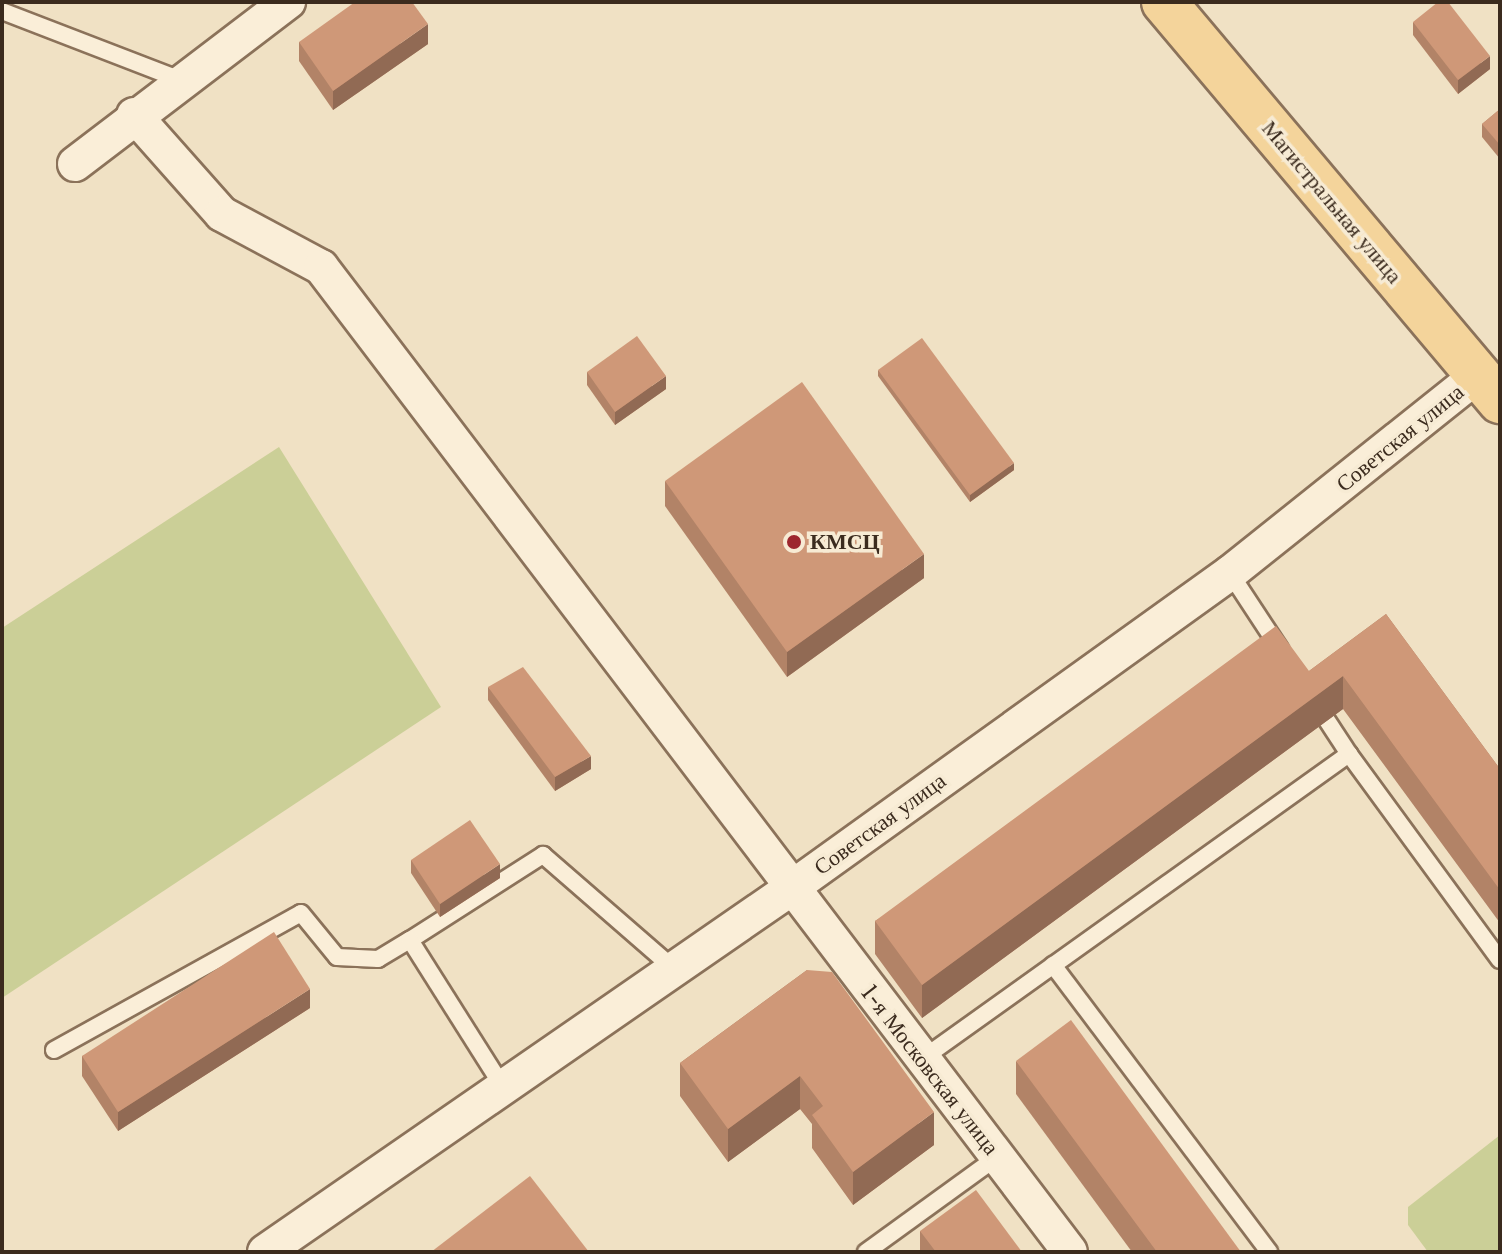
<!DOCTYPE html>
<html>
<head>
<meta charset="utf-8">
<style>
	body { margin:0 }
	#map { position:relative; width:1502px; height:1254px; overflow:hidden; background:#f0e1c4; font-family:"Libre Baskerville",serif }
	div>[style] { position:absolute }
	.green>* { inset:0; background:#cbcf97 }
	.roads { filter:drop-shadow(2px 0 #8b725a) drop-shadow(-2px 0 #8b725a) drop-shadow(0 2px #8b725a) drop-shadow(0 -2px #8b725a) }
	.service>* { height:16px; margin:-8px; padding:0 8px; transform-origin:8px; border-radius:8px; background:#faeed8 }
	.minor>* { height:34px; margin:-17px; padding:0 17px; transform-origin:17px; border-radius:17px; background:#faeed8 }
	.primary>* { height:44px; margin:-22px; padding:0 22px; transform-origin:22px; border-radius:22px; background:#f4d49b }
	.wall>* { inset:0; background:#b28367 }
	.shaded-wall>* { inset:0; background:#916a54 }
	.building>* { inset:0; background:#cf9878 }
	.dots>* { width:22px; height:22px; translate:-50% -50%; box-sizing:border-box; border:4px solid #f7ebd4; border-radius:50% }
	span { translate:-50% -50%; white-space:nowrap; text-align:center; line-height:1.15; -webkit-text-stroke:7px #f7ebd4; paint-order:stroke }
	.street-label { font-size:22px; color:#3b2b1e }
	.poi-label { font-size:22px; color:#3b2b1e; font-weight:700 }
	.left { translate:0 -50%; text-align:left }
	.frame { position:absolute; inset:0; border:4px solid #3b2b1e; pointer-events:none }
</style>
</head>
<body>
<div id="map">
	<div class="green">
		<div style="clip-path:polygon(279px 447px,441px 707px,2px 998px,2px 628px)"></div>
		<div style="clip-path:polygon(1500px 1135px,1500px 1250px,1428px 1252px,1408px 1225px,1408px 1207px)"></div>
	</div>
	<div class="roads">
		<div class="service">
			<div style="left:2px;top:11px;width:192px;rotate:21.1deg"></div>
			<div style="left:1230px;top:573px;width:91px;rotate:56.7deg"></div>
			<div style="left:1315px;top:702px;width:62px;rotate:56.8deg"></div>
			<div style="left:410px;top:940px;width:158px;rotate:-32.6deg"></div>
			<div style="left:543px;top:855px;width:174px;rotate:41deg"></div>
			<div style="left:1053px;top:965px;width:359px;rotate:53deg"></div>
			<div style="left:54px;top:1050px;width:282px;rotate:-29deg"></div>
			<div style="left:301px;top:913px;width:57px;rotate:50.7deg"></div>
			<div style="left:337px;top:957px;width:41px;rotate:2.8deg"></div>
			<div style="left:378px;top:959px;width:37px;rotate:-31deg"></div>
			<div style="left:410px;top:940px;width:174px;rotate:57.7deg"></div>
			<div style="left:922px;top:1059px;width:525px;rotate:-35.54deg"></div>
			<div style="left:1349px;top:754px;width:255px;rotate:53.8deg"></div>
			<div style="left:866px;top:1252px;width:162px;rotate:-35.9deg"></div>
		</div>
		<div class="minor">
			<div style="left:134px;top:115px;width:132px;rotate:48.4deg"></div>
			<div style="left:222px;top:214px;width:112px;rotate:28.2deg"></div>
			<div style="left:321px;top:267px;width:1237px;rotate:52.75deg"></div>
			<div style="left:75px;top:164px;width:268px;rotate:-37.3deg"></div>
			<div style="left:265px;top:1252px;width:638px;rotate:-34.66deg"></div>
			<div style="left:790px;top:889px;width:542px;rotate:-35.69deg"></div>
			<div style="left:1230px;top:573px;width:317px;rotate:-38.6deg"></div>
		</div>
		<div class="primary">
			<div style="left:1164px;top:2px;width:522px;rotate:49.9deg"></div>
		</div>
	</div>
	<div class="wall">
		<div style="clip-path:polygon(1413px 22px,1490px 69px,1458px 94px,1413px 35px)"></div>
		<div style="clip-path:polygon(299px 42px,428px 44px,333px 110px,299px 61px)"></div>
		<div style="clip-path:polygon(1500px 109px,1500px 159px,1482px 137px,1482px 124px)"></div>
		<div style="clip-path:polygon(878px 370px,1014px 470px,970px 502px,878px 376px)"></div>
		<div style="clip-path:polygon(587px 372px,666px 389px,615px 425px,587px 385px)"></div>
		<div style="clip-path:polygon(665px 481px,924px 578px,787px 677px,665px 506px)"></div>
		<div style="clip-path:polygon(1386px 614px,1500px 769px,1500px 923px,1343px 709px,922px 1018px,875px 954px,875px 921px,1309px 671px)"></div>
		<div style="clip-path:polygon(488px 687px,591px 769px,555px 791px,488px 700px)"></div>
		<div style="clip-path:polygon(411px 860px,500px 878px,440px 917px,411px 873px)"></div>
		<div style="clip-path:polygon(807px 970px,934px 1145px,853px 1205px,812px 1148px,812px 1124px,800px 1109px,728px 1162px,680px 1096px,680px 1063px)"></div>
		<div style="clip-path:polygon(310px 1008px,118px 1131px,82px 1076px,82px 1056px)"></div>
		<div style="clip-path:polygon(1016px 1061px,1241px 1252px,1132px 1252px,1016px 1094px)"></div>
		<div style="clip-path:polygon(920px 1231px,1022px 1252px,920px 1252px)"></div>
	</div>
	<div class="shaded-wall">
		<div style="clip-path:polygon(428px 24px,428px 44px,333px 110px,333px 91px)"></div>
		<div style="clip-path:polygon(1490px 56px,1490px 69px,1458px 94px,1458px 80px)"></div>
		<div style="clip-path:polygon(666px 376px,666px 389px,615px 425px,615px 412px)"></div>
		<div style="clip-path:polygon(1014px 463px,1014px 470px,970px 502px,970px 495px)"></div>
		<div style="clip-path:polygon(924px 554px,924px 578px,787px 677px,787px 652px)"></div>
		<div style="clip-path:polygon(1343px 676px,1343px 709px,922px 1018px,922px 985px)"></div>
		<div style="clip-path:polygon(591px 756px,591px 769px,555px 791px,555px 777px)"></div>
		<div style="clip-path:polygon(500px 864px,500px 878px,440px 917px,440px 904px)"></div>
		<div style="clip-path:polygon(310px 989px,310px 1008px,118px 1131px,118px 1112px)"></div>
		<div style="clip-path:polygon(800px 1076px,800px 1109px,728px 1162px,728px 1129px)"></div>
		<div style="clip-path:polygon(934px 1112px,934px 1145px,853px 1205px,853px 1172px)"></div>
	</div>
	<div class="building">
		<div style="clip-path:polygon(355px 2px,412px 2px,428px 24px,333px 91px,299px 42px)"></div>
		<div style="clip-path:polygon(1438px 2px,1448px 2px,1490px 56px,1458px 80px,1413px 22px)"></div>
		<div style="clip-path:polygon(1500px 109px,1500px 145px,1482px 124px)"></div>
		<div style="clip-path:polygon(637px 336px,666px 376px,615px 412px,587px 372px)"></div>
		<div style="clip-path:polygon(922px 338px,1014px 463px,970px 495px,878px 370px)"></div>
		<div style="clip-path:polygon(802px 382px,924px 554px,787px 652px,665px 481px)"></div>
		<div style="clip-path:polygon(1386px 614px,1500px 769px,1500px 890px,1343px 676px,922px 985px,875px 921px,1276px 626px,1309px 671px)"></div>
		<div style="clip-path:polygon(523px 667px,591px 756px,555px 777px,488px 687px)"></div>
		<div style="clip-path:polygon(470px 820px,500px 864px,440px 904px,411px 860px)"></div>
		<div style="clip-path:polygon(274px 932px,310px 989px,118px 1112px,82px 1056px)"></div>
		<div style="clip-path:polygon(807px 970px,832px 972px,934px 1112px,853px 1172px,812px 1115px,823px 1106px,800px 1076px,728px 1129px,680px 1063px)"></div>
		<div style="clip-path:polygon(1071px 1020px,1241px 1252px,1157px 1252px,1016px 1061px)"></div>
		<div style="clip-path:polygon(530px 1176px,589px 1252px,431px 1252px)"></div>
		<div style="clip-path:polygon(976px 1190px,1022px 1252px,936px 1252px,920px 1231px)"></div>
	</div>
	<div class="dots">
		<div style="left:794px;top:542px;background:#9d272e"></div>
	</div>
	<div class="street-label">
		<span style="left:1332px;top:202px;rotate:50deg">Магистральная улица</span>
		<span style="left:1400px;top:438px;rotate:-39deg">Советская улица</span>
		<span style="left:880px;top:824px;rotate:-36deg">Советская улица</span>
		<span style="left:930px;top:1070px;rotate:52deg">1-я Московская улица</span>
	</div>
	<div class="poi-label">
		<span class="left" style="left:810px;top:542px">КМСЦ</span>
	</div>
	<div class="frame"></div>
</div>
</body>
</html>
